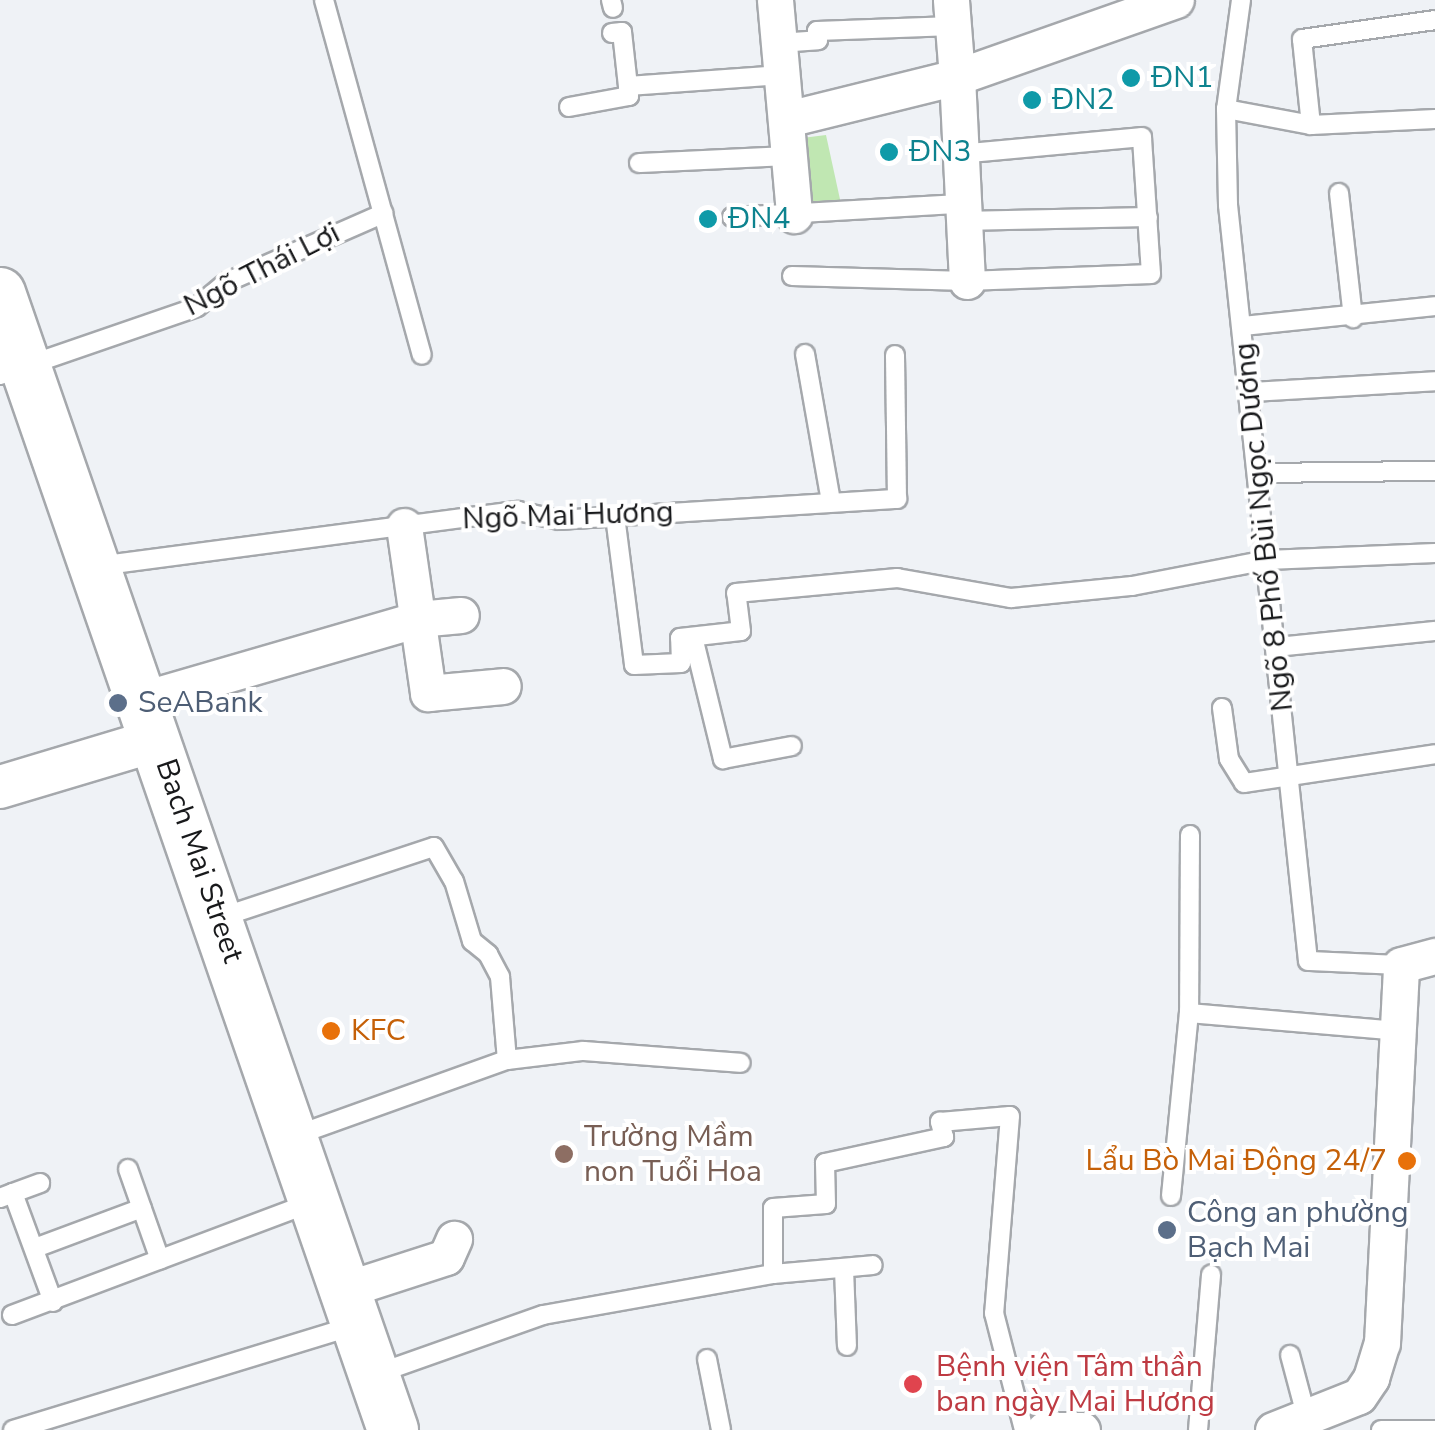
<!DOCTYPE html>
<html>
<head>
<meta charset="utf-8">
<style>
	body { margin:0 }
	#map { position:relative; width:1435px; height:1430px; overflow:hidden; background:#eff2f6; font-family:"Nunito Sans",sans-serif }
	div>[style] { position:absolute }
	.green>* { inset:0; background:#c0e7b2 }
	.roads { filter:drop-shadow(2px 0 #a5a8ac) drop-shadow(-2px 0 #a5a8ac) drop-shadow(0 2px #a5a8ac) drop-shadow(0 -2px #a5a8ac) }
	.service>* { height:18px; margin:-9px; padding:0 9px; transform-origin:9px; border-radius:9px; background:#fff }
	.minor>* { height:35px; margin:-17.5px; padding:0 17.5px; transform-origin:17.5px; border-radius:17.5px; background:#fff }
	.tertiary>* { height:42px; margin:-21px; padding:0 21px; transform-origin:21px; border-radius:21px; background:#fff }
	.secondary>* { height:50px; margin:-25px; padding:0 25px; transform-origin:25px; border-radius:25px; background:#fff }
	.dots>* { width:28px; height:28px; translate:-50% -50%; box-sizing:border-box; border:5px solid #fff; border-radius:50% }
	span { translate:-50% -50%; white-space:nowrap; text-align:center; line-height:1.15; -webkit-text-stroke:8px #fff; paint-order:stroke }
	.culture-label { font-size:30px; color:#0d838f }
	.left { translate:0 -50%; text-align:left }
	.street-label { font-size:30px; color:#18191b }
	.service-label { font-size:30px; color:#4e5e75 }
	.food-label { font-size:30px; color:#c56008 }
	.right { translate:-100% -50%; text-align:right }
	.education-label { font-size:30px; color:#785e54 }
	.health-label { font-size:30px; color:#be3a42 }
</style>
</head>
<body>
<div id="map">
	<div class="green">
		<div style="clip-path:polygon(826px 135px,841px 204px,798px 209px,794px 139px)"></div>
	</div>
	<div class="roads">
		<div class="service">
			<div style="left:324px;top:0;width:368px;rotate:74.6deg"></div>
			<div style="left:611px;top:0;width:8px;rotate:76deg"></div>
			<div style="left:1241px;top:0;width:110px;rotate:97.8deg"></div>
			<div style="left:1226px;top:109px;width:96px;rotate:88.8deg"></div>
			<div style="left:1228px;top:205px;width:760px;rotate:83.96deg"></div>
			<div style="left:1308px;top:961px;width:93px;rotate:2.5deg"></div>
			<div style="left:612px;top:33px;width:10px;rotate:-6deg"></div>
			<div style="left:622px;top:32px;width:54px;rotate:83.7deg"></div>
			<div style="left:628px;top:86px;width:154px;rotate:-4.1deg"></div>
			<div style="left:779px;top:43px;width:39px;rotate:-4deg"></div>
			<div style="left:818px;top:40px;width:9px;rotate:-96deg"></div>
			<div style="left:817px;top:31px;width:136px;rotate:-2.1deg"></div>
			<div style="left:569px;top:107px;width:61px;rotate:-10.4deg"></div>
			<div style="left:629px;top:96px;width:10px;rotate:-96deg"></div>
			<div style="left:1226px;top:109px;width:86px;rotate:10.7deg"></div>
			<div style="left:1311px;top:125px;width:124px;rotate:-2.8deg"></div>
			<div style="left:1311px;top:125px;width:86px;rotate:-96deg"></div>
			<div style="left:1302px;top:39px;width:134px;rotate:-8.1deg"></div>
			<div style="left:639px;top:163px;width:150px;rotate:-2.7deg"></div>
			<div style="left:1339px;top:193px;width:126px;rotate:83.6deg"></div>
			<div style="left:732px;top:217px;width:228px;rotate:-3.3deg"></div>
			<div style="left:961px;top:221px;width:187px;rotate:-1.2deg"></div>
			<div style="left:792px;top:276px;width:175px;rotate:1.6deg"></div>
			<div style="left:967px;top:281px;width:184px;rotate:-2.2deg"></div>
			<div style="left:1151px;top:274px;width:137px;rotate:-93.8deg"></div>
			<div style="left:1142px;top:137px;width:183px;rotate:174.7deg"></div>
			<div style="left:1243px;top:326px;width:193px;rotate:-5.9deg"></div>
			<div style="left:805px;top:354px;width:150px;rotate:80deg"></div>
			<div style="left:0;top:375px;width:208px;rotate:-19deg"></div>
			<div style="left:197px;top:307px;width:39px;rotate:-40deg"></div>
			<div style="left:227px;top:282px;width:171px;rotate:-23.7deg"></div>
			<div style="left:1252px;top:392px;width:183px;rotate:-3.4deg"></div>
			<div style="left:1261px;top:473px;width:174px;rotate:-0.7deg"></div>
			<div style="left:615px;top:516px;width:150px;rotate:82.7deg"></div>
			<div style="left:634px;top:665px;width:47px;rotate:-2.4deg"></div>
			<div style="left:681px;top:663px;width:25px;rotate:-92deg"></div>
			<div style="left:680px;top:638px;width:61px;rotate:-6.5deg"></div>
			<div style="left:741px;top:631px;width:38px;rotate:-97deg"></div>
			<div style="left:736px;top:593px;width:162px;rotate:-5.3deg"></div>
			<div style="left:897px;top:578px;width:116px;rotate:10deg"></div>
			<div style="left:1011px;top:598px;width:122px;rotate:-5.7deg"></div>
			<div style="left:1132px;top:586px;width:137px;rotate:-10.9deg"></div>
			<div style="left:1267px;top:560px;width:168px;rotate:-2.4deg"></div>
			<div style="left:98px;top:566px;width:424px;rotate:-7.5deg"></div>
			<div style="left:518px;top:511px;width:42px;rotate:12.4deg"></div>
			<div style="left:559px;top:520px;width:339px;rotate:-3.6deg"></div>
			<div style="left:897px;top:499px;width:144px;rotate:-90.8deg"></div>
			<div style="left:693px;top:637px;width:126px;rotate:76.2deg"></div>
			<div style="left:723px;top:759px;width:70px;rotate:-10.7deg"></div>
			<div style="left:1277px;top:647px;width:159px;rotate:-5.8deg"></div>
			<div style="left:1222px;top:708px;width:51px;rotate:82.2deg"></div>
			<div style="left:1229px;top:759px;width:28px;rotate:58deg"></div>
			<div style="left:1244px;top:783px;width:193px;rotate:-8.6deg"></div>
			<div style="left:1190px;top:835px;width:178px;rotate:90.3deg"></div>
			<div style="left:1189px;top:1013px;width:212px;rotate:4.9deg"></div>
			<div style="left:219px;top:918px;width:226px;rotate:-18.3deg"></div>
			<div style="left:434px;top:847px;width:39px;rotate:60deg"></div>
			<div style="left:454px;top:881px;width:63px;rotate:73.3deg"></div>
			<div style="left:472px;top:941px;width:21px;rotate:39deg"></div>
			<div style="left:488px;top:954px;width:26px;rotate:62deg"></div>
			<div style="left:500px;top:977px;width:83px;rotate:85.2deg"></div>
			<div style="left:297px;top:1135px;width:223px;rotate:-19.7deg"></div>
			<div style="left:507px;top:1060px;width:77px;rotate:-6.8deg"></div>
			<div style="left:583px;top:1051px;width:158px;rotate:4.3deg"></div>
			<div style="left:128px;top:1169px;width:96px;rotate:70.6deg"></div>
			<div style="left:13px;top:1193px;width:29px;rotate:-20deg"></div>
			<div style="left:1171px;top:1196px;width:184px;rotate:-84.4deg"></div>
			<div style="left:0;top:1198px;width:14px;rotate:-21deg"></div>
			<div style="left:13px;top:1193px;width:116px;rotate:69.8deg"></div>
			<div style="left:35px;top:1248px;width:114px;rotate:-20.5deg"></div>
			<div style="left:844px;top:1269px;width:77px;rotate:87.8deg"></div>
			<div style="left:773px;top:1274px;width:66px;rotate:-90deg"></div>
			<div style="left:773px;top:1208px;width:53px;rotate:-4.3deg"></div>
			<div style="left:826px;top:1204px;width:41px;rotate:-91.4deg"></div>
			<div style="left:825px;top:1163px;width:122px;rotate:-12.3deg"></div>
			<div style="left:944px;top:1137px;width:16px;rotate:-105deg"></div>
			<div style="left:940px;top:1122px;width:70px;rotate:-4.9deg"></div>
			<div style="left:1010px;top:1116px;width:198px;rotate:94.6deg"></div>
			<div style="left:994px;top:1313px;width:121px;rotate:75.6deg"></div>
			<div style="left:12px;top:1315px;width:322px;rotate:-20.6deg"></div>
			<div style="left:1290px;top:1355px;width:66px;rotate:75.1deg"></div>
			<div style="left:707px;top:1359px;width:72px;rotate:78.8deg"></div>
			<div style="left:379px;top:1373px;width:174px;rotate:-19.5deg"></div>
			<div style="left:543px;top:1315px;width:234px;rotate:-10.1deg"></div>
			<div style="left:773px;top:1274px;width:100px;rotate:-5.1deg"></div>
			<div style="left:13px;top:1430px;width:359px;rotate:-17deg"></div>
			<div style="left:1198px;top:1430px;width:156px;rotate:-85.2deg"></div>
			<div style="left:1381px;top:1430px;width:54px"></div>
		</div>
		<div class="minor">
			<div style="left:775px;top:0;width:216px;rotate:84.9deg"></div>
			<div style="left:787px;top:119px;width:175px;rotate:-13.9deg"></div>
			<div style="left:957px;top:77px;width:77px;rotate:-94.5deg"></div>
			<div style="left:967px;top:281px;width:204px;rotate:-92.8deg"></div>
			<div style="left:957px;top:77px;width:232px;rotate:-19.4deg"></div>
			<div style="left:404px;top:526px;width:169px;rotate:81.8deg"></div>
			<div style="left:428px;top:693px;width:75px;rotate:-5.3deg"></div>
			<div style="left:143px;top:699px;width:286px;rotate:-16.2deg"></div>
			<div style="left:418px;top:619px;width:43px;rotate:-5.3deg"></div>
			<div style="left:344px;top:1290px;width:107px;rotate:-17.9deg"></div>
			<div style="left:446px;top:1257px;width:20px;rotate:-66deg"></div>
			<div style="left:1044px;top:1430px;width:38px"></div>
			<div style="left:1273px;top:1430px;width:92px;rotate:-21.6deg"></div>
			<div style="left:1359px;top:1396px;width:22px;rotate:-56deg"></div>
			<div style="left:1371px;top:1378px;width:37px;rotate:-73deg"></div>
			<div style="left:1382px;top:1343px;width:378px;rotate:-87.1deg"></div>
			<div style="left:1401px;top:965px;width:35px;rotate:-15deg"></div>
		</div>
		<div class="tertiary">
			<div style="left:0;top:787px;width:164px;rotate:-16.7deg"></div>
		</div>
		<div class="secondary">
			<div style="left:0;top:293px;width:1203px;rotate:70.93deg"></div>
		</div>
	</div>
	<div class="dots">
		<div style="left:1131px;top:78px;background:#0f9aa8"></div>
		<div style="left:1032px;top:100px;background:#0f9aa8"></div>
		<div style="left:889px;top:152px;background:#0f9aa8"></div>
		<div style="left:708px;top:219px;background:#0f9aa8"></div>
		<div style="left:118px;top:703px;background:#5c6f8a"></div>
		<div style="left:331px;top:1031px;background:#e8710a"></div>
		<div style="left:564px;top:1154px;background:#8d6e63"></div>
		<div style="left:1407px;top:1161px;background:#e8710a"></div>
		<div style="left:1167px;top:1230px;background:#5c6f8a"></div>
		<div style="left:913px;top:1384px;background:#e0444e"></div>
	</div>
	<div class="culture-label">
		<span class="left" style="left:1151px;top:78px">ĐN1</span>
		<span class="left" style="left:1052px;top:100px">ĐN2</span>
		<span class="left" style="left:909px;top:152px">ĐN3</span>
		<span class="left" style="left:728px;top:219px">ĐN4</span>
	</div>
	<div class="street-label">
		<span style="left:262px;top:270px;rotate:-27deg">Ngõ Thái Lợi</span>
		<span style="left:568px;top:516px;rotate:-2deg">Ngõ Mai Hương</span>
		<span style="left:1264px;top:527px;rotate:-96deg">Ngõ 8 Phố Bùi Ngọc Dương</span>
		<span style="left:199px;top:861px;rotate:71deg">Bach Mai Street</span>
	</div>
	<div class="service-label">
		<span class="left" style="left:138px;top:703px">SeABank</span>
		<span class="left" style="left:1187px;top:1230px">Công an phường<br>Bạch Mai</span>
	</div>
	<div class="food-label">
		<span class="left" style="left:351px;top:1031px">KFC</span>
		<span class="right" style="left:1387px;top:1161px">Lẩu Bò Mai Động 24/7</span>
	</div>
	<div class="education-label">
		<span class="left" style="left:584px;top:1154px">Trường Mầm<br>non Tuổi Hoa</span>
	</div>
	<div class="health-label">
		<span class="left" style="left:936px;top:1384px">Bệnh viện Tâm thần<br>ban ngày Mai Hương</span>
	</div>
</div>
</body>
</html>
